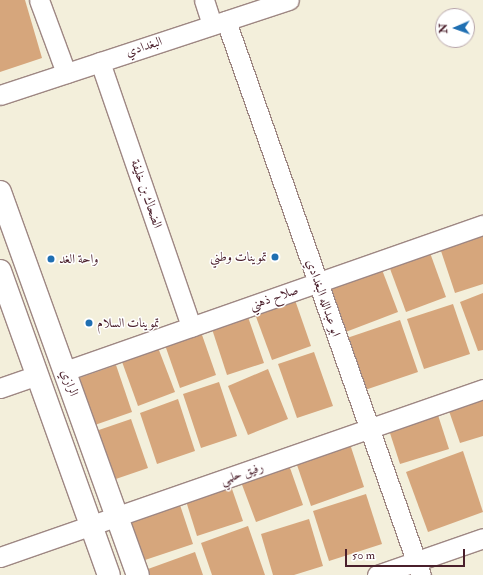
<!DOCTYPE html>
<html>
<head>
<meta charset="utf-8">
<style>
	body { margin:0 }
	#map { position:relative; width:483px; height:575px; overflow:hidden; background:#f3efdb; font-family:"IM FELL Double Pica",Amiri,serif }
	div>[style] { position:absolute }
	.building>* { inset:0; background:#d6a67c }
	.roads { filter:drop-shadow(1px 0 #9e8783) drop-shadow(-1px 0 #9e8783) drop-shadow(0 1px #9e8783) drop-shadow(0 -1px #9e8783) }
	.minor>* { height:19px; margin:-9.5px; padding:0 9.5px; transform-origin:9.5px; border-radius:9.5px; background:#fff }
	.tertiary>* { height:22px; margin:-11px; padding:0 11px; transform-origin:11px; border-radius:11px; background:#fff }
	.dots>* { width:11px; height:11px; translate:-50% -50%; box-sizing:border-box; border:2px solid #fff; border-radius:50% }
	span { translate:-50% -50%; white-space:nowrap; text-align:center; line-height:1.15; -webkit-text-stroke:3px #fff; paint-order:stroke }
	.street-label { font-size:13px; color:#4a1f2b }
	.poi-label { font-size:13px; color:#4a1f2b }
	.right { translate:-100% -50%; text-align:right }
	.left { translate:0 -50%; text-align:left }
	.north { position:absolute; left:435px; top:8px; width:40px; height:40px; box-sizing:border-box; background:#fff; border:1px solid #b7a5aa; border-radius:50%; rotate:268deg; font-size:11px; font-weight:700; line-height:16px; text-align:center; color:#4a1f2b }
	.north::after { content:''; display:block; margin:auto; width:14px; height:18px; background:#1f6fb2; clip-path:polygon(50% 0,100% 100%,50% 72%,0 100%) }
	.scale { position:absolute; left:345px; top:549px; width:120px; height:18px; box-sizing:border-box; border:2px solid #4a1f2b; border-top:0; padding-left:5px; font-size:12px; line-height:14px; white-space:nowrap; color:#4a1f2b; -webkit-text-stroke:3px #fff; paint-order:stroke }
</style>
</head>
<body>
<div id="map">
	<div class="building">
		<div style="clip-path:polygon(0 0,25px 0,42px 58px,0 72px)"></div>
		<div style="clip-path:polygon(483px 233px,483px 284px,455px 293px,440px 248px)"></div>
		<div style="clip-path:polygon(429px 250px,446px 297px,406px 312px,389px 266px)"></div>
		<div style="clip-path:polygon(381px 267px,398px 312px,343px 333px,327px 287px)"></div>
		<div style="clip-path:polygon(483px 293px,483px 350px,478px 351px,460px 302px)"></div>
		<div style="clip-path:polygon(295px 300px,311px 346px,272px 360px,255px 314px)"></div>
		<div style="clip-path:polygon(453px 304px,470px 354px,424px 369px,407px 319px)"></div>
		<div style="clip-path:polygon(248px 317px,264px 363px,227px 375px,212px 329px)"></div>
		<div style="clip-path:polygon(400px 320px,418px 372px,365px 390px,347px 338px)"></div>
		<div style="clip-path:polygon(201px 332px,216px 375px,180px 388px,165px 345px)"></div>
		<div style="clip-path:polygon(157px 345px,175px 392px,138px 406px,121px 359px)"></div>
		<div style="clip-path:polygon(314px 352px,333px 406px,297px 418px,278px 364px)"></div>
		<div style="clip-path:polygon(116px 365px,132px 412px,92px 426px,76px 379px)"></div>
		<div style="clip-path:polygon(268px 369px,288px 419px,248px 435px,228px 386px)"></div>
		<div style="clip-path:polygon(219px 382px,237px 436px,201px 448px,183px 394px)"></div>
		<div style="clip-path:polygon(483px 397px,483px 436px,460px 443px,448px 408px)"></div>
		<div style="clip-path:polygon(178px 399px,195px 451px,157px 464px,140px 413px)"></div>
		<div style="clip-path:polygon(437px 412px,449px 449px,400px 464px,388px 427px)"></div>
		<div style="clip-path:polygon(131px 419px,148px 468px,110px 481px,93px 432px)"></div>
		<div style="clip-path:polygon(350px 444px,364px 487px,311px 506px,296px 462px)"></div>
		<div style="clip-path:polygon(463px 451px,483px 512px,428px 532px,406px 472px)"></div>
		<div style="clip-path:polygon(289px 465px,303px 505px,256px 522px,241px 482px)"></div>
		<div style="clip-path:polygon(231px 486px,243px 521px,197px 536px,186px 501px)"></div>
		<div style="clip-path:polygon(366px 494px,382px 544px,329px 561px,313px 511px)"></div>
		<div style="clip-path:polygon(179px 502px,193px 544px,142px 561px,128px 518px)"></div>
		<div style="clip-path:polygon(309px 519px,323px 566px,294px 575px,273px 575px,261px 534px)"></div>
		<div style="clip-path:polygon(248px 526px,265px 575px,212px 575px,201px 543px)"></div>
		<div style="clip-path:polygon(195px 552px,203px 575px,150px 575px,148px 569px)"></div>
	</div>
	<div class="roads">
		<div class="minor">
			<div style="left:39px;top:0;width:78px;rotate:69.7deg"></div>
			<div style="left:204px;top:0;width:26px;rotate:72deg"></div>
			<div style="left:226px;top:21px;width:587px;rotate:70.61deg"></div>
			<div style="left:100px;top:62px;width:280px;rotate:71deg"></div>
			<div style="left:0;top:95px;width:304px;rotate:-18.2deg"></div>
			<div style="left:65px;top:371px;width:443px;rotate:-19.3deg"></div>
			<div style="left:0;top:388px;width:39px;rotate:-19deg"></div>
			<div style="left:0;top:557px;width:511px;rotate:-19.18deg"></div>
			<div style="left:377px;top:575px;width:112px;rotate:-19.2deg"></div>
		</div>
		<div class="tertiary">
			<div style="left:0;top:192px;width:407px;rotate:70.2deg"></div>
			<div style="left:0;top:271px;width:323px;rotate:70.3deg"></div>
		</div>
	</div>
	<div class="dots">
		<div style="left:275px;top:257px;background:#1f6fb2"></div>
		<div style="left:51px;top:259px;background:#1f6fb2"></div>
		<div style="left:89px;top:323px;background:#1f6fb2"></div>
	</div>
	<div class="street-label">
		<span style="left:144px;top:47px;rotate:-18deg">البغدادي</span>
		<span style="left:146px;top:194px;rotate:71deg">الضحاك بن خليفة</span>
		<span style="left:274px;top:298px;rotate:-19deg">صلاح ذهني</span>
		<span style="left:323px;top:298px;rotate:71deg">ابو عبدالله البغدادي</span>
		<span style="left:69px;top:383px;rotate:70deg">الرازي</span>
		<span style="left:242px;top:474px;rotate:-19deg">رفيق حلمي</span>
	</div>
	<div class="poi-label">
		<span class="right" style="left:267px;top:257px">تموينات وطني</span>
		<span class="left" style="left:59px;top:259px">واحة الغد</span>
		<span class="left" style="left:97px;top:323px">تموينات السلام</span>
	</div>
	<div class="north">N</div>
	<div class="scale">50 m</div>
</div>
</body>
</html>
